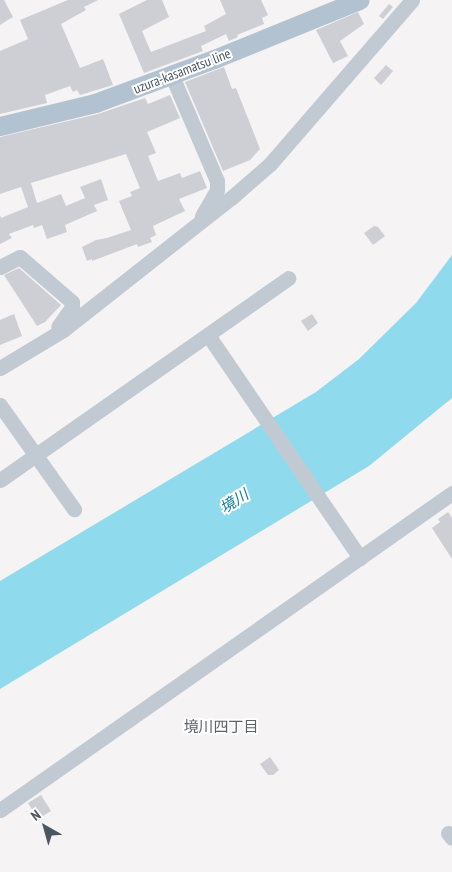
<!DOCTYPE html>
<html>
<head>
<meta charset="utf-8">
<style>
	body { margin:0 }
	#map { position:relative; width:452px; height:872px; overflow:hidden; background:#f5f3f3; font-family:"PT Sans Narrow","Noto Sans JP",sans-serif }
	div>[style] { position:absolute }
	.water>* { inset:0; background:#90daee }
	.building>* { inset:0; background:#cdcfd5 }
	.minor>* { height:15px; margin:-7.5px; padding:0 7.5px; transform-origin:7.5px; border-radius:7.5px; background:#c1cad2 }
	.major>* { height:19px; margin:-9.5px; padding:0 9.5px; transform-origin:9.5px; border-radius:9.5px; background:#b3c2d1 }
	span { translate:-50% -50%; white-space:nowrap; text-align:center; line-height:1.15; -webkit-text-stroke:4px #fff; paint-order:stroke }
	.street-label { font-size:14px; color:#4a5661 }
	.water-label { font-size:15px; color:#0c7c9b; font-style:italic }
	.neighbourhood-label { font-size:15px; color:#5f6368 }
	.north { position:absolute; left:20px; top:802px; width:50px; height:50px; -webkit-text-stroke:4px #fff; paint-order:stroke; rotate:322deg; font-size:14px; font-weight:700; line-height:20px; text-align:center; color:#4a5661 }
	.north::after { content:''; display:block; margin:auto; width:18px; height:22px; background:#4a5661; clip-path:polygon(50% 0,100% 100%,50% 72%,0 100%) }
</style>
</head>
<body>
<div id="map">
	<div class="water">
		<div style="clip-path:polygon(452px 255px,452px 398px,369px 466px,0 689px,0 581px,316px 392px,359px 359px,416px 303px)"></div>
	</div>
	<div class="building">
		<div style="clip-path:polygon(0 0,4px 0,13px 17px,0 25px)"></div>
		<div style="clip-path:polygon(68px 0,98px 0,84px 7px,86px 10px,61px 24px,80px 68px,103px 59px,113px 85px,80px 95px,77px 90px,73px 92px,70px 86px,45px 95px,47px 103px,0 114px,0 51px,28px 39px,20px 20px)"></div>
		<div style="clip-path:polygon(147px 0,162px 0,169px 17px,142px 31px,151px 52px,206px 31px,204px 26px,226px 14px,220px 0,261px 0,268px 15px,262px 18px,264px 24px,237px 35px,238px 37px,229px 41px,226px 34px,201px 46px,203px 51px,144px 73px,119px 14px)"></div>
		<div style="clip-path:polygon(389px 4px,393px 7px,383px 19px,379px 16px)"></div>
		<div style="clip-path:polygon(358px 12px,364px 24px,340px 41px,348px 56px,333px 63px,316px 30px)"></div>
		<div style="clip-path:polygon(386px 65px,393px 71px,381px 85px,374px 78px)"></div>
		<div style="clip-path:polygon(224px 67px,232px 89px,236px 88px,260px 149px,250px 160px,223px 171px,185px 82px)"></div>
		<div style="clip-path:polygon(170px 95px,180px 118px,147px 132px,156px 153px,148px 156px,158px 181px,180px 173px,182px 178px,200px 171px,207px 188px,179px 199px,185px 211px,153px 226px,156px 235px,150px 238px,152px 242px,138px 247px,137px 244px,92px 261px,92px 259px,87px 261px,82px 247px,96px 240px,107px 238px,131px 230px,119px 201px,132px 196px,130px 192px,140px 188px,126px 154px,31px 183px,37px 203px,61px 194px,66px 206px,85px 198px,80px 187px,101px 179px,108px 200px,94px 205px,97px 211px,65px 225px,67px 232px,47px 239px,42px 225px,34px 228px,33px 225px,9px 234px,12px 238px,0 244px,0 215px,1px 218px,28px 207px,21px 187px,0 194px,0 137px,98px 114px,145px 98px,148px 104px)"></div>
		<div style="clip-path:polygon(374px 226px,378px 227px,385px 236px,373px 245px,364px 233px)"></div>
		<div style="clip-path:polygon(19px 268px,61px 305px,45px 322px,37px 326px,4px 275px)"></div>
		<div style="clip-path:polygon(14px 314px,22px 336px,0 345px,0 320px)"></div>
		<div style="clip-path:polygon(312px 314px,318px 323px,308px 331px,301px 321px)"></div>
		<div style="clip-path:polygon(448px 512px,452px 518px,452px 559px,432px 528px,440px 522px,438px 519px)"></div>
		<div style="clip-path:polygon(270px 757px,279px 770px,273px 775px,268px 775px,260px 764px)"></div>
		<div style="clip-path:polygon(41px 795px,51px 811px,38px 819px,28px 803px)"></div>
	</div>
	<div class="minor">
		<div style="left:172px;top:76px;width:114px;rotate:66.8deg"></div>
		<div style="left:217px;top:181px;width:9px;rotate:90deg"></div>
		<div style="left:217px;top:190px;width:30px;rotate:120deg"></div>
		<div style="left:0;top:267px;width:22px;rotate:-27deg"></div>
		<div style="left:20px;top:257px;width:69px;rotate:40.9deg"></div>
		<div style="left:72px;top:302px;width:5px;rotate:90deg"></div>
		<div style="left:72px;top:307px;width:24px;rotate:125deg"></div>
		<div style="left:208px;top:335px;width:270px;rotate:55.7deg"></div>
		<div style="left:0;top:368px;width:74px;rotate:-31.1deg"></div>
		<div style="left:63px;top:330px;width:214px;rotate:-38.2deg"></div>
		<div style="left:231px;top:198px;width:52px;rotate:-41.1deg"></div>
		<div style="left:270px;top:164px;width:217px;rotate:-49.1deg"></div>
		<div style="left:0;top:405px;width:128px;rotate:54.6deg"></div>
		<div style="left:0;top:480px;width:352px;rotate:-35deg"></div>
		<div style="left:0;top:810px;width:552px;rotate:-35.04deg"></div>
		<div style="left:448px;top:833px;width:6px;rotate:51deg"></div>
	</div>
	<div class="major">
		<div style="left:0;top:126px;width:98px;rotate:-13.6deg"></div>
		<div style="left:95px;top:103px;width:127px;rotate:-20.3deg"></div>
		<div style="left:214px;top:59px;width:157px;rotate:-22.1deg"></div>
	</div>
	<div class="street-label">
		<span style="left:182px;top:71px;rotate:-21deg">uzura-kasamatsu line</span>
	</div>
	<div class="water-label">
		<span style="left:234px;top:501px;rotate:-33deg">境川</span>
	</div>
	<div class="neighbourhood-label">
		<span style="left:221px;top:727px">境川四丁目</span>
	</div>
	<div class="north">N</div>
</div>
</body>
</html>
